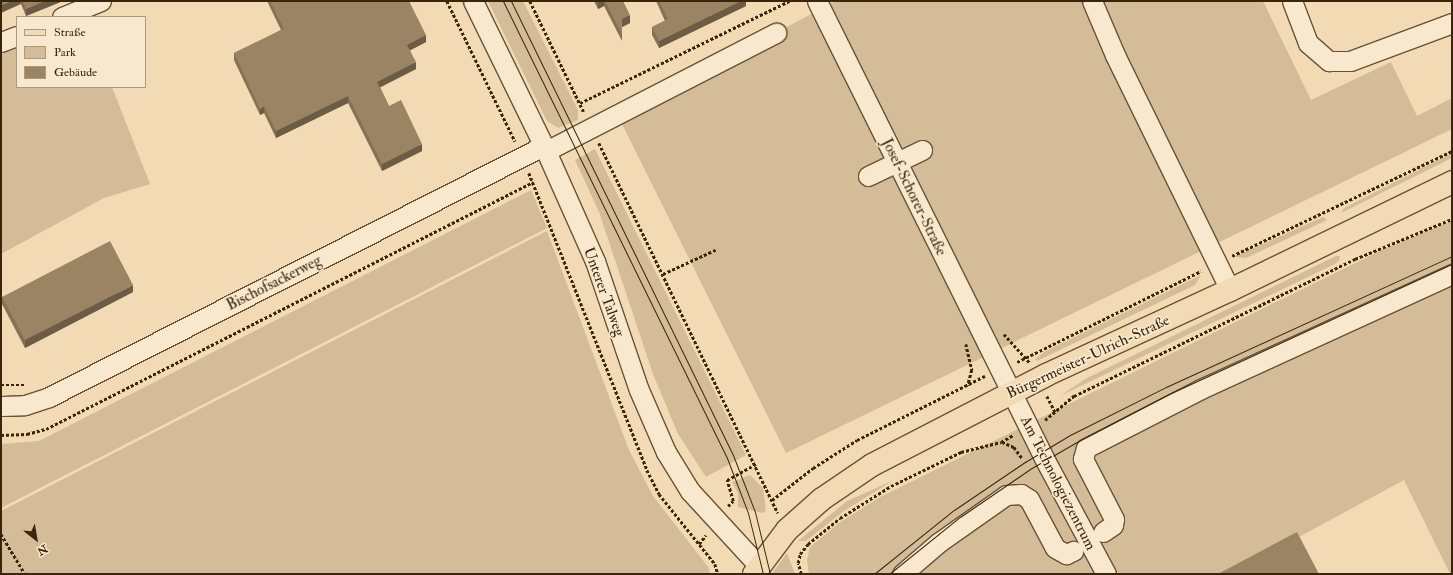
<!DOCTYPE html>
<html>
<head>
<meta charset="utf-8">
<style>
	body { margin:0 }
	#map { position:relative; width:1453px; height:575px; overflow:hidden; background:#f2dbb4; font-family:"IM FELL Double Pica",serif }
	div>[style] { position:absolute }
	.green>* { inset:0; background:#d3bc97 }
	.path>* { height:2.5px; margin-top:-1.25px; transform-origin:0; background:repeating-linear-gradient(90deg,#3a250c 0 3px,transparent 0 5px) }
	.roads { filter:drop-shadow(1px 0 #685236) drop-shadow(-1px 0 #685236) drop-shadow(0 1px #685236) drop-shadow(0 -1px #685236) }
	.minor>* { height:19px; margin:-9.5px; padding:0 9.5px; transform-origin:9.5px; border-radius:9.5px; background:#f7e8ce }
	.major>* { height:22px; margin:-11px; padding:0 11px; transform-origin:11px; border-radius:11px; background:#f2dbb4 }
	.tram>* { height:1px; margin:-0.5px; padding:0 0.5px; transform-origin:0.5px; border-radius:0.5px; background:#3a250c }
	.wall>* { inset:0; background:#847255 }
	.shaded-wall>* { inset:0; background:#6c5c45 }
	.building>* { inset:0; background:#9a8463 }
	span { translate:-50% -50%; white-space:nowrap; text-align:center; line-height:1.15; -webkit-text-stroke:3.5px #f7e8ce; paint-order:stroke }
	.street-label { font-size:15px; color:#3a250c }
	.frame { position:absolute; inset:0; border:2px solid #3a250c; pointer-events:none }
	.legend { position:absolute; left:16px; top:16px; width:130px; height:72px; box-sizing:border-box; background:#f7e8ce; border:1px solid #ab9a80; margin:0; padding:5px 7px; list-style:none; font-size:12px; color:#3a250c }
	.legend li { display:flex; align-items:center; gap:8px; height:20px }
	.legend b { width:20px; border:1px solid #ab9a80 }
	.north { position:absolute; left:16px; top:519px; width:40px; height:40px; -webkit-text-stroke:3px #f7e8ce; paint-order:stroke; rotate:149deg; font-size:11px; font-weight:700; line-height:16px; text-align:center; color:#3a250c }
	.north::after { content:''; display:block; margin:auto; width:14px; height:18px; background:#3a250c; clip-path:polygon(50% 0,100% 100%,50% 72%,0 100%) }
</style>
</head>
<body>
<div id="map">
	<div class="green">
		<div style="clip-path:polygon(488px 1px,523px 1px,578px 110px,578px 120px,558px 128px,547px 121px)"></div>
		<div style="clip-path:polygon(836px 1px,1263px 1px,1311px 100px,1391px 62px,1417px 116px,1452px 98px,1452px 129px,786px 453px,618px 116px)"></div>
		<div style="clip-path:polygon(17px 48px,17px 87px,112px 87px,150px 184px,104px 198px,1px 254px,1px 54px)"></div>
		<div style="clip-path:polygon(595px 149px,746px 455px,706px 477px,678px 434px,653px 374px,599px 212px,575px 160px)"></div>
		<div style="clip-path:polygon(1452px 153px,1452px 158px,1341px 213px,1344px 208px)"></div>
		<div style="clip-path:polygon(531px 190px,547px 228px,1px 508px,1px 444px,39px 441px)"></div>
		<div style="clip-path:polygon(1323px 217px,1327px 220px,1246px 258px,1234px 257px)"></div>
		<div style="clip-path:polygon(1452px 221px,1452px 574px,1450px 574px,1404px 480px,1231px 574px,809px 574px,807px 560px,810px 547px,839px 523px,880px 497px,1382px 250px)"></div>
		<div style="clip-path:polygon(547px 231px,629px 450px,653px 496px,709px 568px,710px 574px,1px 574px,1px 511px)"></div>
		<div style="clip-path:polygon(1336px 256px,1340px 256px,1339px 261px,1335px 264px,1060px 396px,1085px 379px)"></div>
		<div style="clip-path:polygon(1201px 275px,1195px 285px,1037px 361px,1035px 359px,1044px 352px)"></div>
		<div style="clip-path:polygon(750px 475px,763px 488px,766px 511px,762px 513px,738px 507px,738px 493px,732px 482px)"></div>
		<div style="clip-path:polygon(894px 480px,844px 511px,806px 541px,798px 541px,847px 501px)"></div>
		<div style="clip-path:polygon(787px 553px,795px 574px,773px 574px,773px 572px)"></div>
	</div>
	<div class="path">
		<div style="left:447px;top:1px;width:156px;rotate:64.1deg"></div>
		<div style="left:530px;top:1px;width:123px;rotate:64.1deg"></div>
		<div style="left:580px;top:103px;width:233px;rotate:-26deg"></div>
		<div style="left:599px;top:143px;width:411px;rotate:64.2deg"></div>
		<div style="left:529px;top:173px;width:320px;rotate:68.3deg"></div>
		<div style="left:647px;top:470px;width:27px;rotate:63deg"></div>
		<div style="left:659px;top:494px;width:90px;rotate:51.3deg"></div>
		<div style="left:715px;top:564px;width:10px;rotate:73deg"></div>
		<div style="left:1232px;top:256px;width:244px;rotate:-25.5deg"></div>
		<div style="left:663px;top:274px;width:60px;rotate:-24.8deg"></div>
		<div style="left:1004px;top:334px;width:39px;rotate:48deg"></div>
		<div style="left:966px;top:344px;width:27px;rotate:77deg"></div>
		<div style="left:972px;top:370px;width:16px;rotate:105deg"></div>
		<div style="left:1017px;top:362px;width:205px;rotate:-26.3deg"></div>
		<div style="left:1px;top:385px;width:23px"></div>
		<div style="left:1047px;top:396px;width:18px;rotate:63deg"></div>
		<div style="left:1045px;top:420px;width:38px;rotate:-40deg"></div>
		<div style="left:1074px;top:396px;width:313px;rotate:-26deg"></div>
		<div style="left:1355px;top:259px;width:105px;rotate:-22.4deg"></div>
		<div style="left:1px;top:435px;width:26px;rotate:-2deg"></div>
		<div style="left:27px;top:434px;width:20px;rotate:-15deg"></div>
		<div style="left:46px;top:429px;width:546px;rotate:-26.89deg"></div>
		<div style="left:1002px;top:442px;width:13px;rotate:23deg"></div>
		<div style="left:1014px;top:447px;width:14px;rotate:54deg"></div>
		<div style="left:772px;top:500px;width:52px;rotate:-38deg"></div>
		<div style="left:813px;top:468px;width:52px;rotate:-32.5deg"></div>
		<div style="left:857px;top:440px;width:143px;rotate:-26.6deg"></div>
		<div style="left:728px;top:506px;width:7px;rotate:-45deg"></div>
		<div style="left:733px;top:501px;width:22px;rotate:-106deg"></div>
		<div style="left:727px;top:480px;width:33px;rotate:-29deg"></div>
		<div style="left:1px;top:534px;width:47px;rotate:59deg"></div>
		<div style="left:699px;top:544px;width:11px;rotate:-52deg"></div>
		<div style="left:801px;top:574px;width:11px;rotate:-105deg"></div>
		<div style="left:798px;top:563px;width:9px;rotate:-77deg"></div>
		<div style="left:800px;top:554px;width:13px;rotate:-51deg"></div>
		<div style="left:808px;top:544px;width:41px;rotate:-39.1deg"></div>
		<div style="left:840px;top:518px;width:60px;rotate:-32.1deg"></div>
		<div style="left:891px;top:486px;width:78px;rotate:-25.9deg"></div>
		<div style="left:961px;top:452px;width:41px;rotate:-14deg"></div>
		<div style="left:1001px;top:442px;width:14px;rotate:-30deg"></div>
	</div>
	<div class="roads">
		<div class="minor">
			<div style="left:473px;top:1px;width:167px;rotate:64deg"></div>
			<div style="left:546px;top:151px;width:120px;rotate:66deg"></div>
			<div style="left:595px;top:261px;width:136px;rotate:71.2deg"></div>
			<div style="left:639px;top:390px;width:68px;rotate:66.5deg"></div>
			<div style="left:666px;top:452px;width:46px;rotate:58.4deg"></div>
			<div style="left:690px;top:491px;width:102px;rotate:47.4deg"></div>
			<div style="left:817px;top:1px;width:513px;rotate:63.58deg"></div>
			<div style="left:1045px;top:460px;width:129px;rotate:61.8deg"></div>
			<div style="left:1092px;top:1px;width:59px;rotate:66.9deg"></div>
			<div style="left:1115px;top:55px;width:262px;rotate:63.9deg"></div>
			<div style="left:1292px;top:1px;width:45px;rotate:69.1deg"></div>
			<div style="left:1308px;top:43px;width:28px;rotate:41deg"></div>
			<div style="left:1329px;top:61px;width:21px"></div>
			<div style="left:1350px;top:61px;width:109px;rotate:-20.4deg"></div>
			<div style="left:62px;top:17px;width:42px;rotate:-22.3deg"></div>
			<div style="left:1px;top:42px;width:17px;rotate:-21deg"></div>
			<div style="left:546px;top:151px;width:259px;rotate:-27.2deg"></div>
			<div style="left:868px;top:176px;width:60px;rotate:-25.7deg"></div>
			<div style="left:1px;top:406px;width:24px;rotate:-2deg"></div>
			<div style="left:25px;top:405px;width:25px;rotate:-18deg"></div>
			<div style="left:49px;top:397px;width:554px;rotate:-26.93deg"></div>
			<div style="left:1103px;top:532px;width:12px;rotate:-35deg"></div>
			<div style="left:1113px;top:525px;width:6px;rotate:-81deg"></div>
			<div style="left:1114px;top:519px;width:68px;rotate:-117.3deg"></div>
			<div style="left:1083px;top:459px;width:11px;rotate:-75deg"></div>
			<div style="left:1086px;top:448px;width:129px;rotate:-27.2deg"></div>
			<div style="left:1201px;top:389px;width:276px;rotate:-24.6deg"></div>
			<div style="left:902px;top:574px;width:48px;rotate:-40.7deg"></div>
			<div style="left:938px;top:543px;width:83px;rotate:-35.2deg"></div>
			<div style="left:1006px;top:495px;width:15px;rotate:-4deg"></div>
			<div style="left:1021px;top:494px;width:9px;rotate:32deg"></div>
			<div style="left:1029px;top:499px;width:55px;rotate:62deg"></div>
			<div style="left:1055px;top:548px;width:13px;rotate:29deg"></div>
			<div style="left:1066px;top:554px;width:8px;rotate:-23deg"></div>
		</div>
		<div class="major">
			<div style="left:754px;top:574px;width:55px;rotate:-53.1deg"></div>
			<div style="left:787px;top:530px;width:47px;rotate:-41.5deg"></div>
			<div style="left:822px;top:499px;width:60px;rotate:-34.2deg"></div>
			<div style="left:872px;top:465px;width:196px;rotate:-27.3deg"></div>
			<div style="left:1046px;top:375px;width:203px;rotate:-24.8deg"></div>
			<div style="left:1230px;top:290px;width:247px;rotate:-25.9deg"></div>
		</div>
	</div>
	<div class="tram">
		<div style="left:503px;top:1px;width:509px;rotate:63.89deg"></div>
		<div style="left:727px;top:458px;width:59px;rotate:69.1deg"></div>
		<div style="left:748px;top:513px;width:63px;rotate:76.2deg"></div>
		<div style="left:511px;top:1px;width:505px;rotate:63.94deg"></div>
		<div style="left:733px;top:455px;width:61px;rotate:68.9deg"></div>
		<div style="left:755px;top:512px;width:64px;rotate:76.4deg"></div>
		<div style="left:874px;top:574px;width:102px;rotate:-38.7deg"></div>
		<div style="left:954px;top:510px;width:86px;rotate:-34.1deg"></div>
		<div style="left:1025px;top:462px;width:52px;rotate:-31deg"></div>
		<div style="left:1070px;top:435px;width:107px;rotate:-26.6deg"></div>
		<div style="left:1166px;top:387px;width:315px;rotate:-24.6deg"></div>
		<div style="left:889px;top:574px;width:91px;rotate:-38.8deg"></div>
		<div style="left:960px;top:517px;width:85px;rotate:-34.4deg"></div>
		<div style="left:1030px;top:469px;width:52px;rotate:-30deg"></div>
		<div style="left:1075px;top:443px;width:106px;rotate:-27.5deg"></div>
		<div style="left:1169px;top:394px;width:311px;rotate:-24.7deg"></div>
	</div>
	<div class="wall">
		<div style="clip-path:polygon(1px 1px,63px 1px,26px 16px,21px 4px)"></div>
		<div style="clip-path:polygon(267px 1px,409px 1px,426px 42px,410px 50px,416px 69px,380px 87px,389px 106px,422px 151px,382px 171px,348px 103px,276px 138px,264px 113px,260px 115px,234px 60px,234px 53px,281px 30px)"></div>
		<div style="clip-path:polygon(594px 1px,623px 1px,630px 23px,622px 27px,622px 41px,604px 6px,598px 9px)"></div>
		<div style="clip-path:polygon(656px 1px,746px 1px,746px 6px,659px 48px,652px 35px,652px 27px,665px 21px)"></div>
		<div style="clip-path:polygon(133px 292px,25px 348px,2px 304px,2px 297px)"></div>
	</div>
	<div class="shaded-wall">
		<div style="clip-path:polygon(11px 1px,21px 1px,21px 4px,1px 13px,1px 5px)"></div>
		<div style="clip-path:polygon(45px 1px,63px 1px,26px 16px,26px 9px)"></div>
		<div style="clip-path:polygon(599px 1px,604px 1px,604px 6px,598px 9px,598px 2px)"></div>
		<div style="clip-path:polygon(741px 1px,746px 1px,746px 6px,659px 48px,659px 41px)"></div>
		<div style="clip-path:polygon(630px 15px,630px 23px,622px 27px,622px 19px)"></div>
		<div style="clip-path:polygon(426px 35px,426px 42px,407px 52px,407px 45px)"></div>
		<div style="clip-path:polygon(416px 62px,416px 69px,377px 89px,377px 82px)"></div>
		<div style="clip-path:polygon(348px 96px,348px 103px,276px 138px,276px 131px)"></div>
		<div style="clip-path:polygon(264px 106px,264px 113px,260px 115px,260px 109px)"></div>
		<div style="clip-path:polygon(422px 144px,422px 151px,382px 171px,382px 164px)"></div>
		<div style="clip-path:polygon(133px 285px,133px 292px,25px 348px,25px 340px)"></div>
	</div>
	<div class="building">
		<div style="clip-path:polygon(1px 1px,11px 1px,1px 5px)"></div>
		<div style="clip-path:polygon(23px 1px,45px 1px,26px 9px)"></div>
		<div style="clip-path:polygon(270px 1px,409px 1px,426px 35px,407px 45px,416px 62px,377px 82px,389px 106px,401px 100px,422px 144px,382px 164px,348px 96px,276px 131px,264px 106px,260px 109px,234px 53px,284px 29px)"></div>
		<div style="clip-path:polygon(605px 1px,623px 1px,630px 15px,622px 19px,622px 34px)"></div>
		<div style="clip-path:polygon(659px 1px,741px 1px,659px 41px,652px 27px,668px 19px)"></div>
		<div style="clip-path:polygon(110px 241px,133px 285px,25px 340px,2px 297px)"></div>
		<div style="clip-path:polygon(1297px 532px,1319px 574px,1218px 574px)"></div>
	</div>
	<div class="street-label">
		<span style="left:914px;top:197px;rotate:64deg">Josef-Schorer-Straße</span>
		<span style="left:274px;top:283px;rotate:-27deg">Bischofsackerweg</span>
		<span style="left:604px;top:292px;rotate:70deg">Unterer Talweg</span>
		<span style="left:1088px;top:357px;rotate:-25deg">Bürgermeister-Ulrich-Straße</span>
		<span style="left:1058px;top:483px;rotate:63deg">Am Technologiezentrum</span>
	</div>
	<div class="frame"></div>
	<ul class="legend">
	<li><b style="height:5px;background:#f2dbb4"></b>Straße</li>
	<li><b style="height:11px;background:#d3bc97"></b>Park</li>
	<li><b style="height:11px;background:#9a8463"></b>Gebäude</li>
	</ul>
	<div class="north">N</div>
</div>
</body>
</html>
